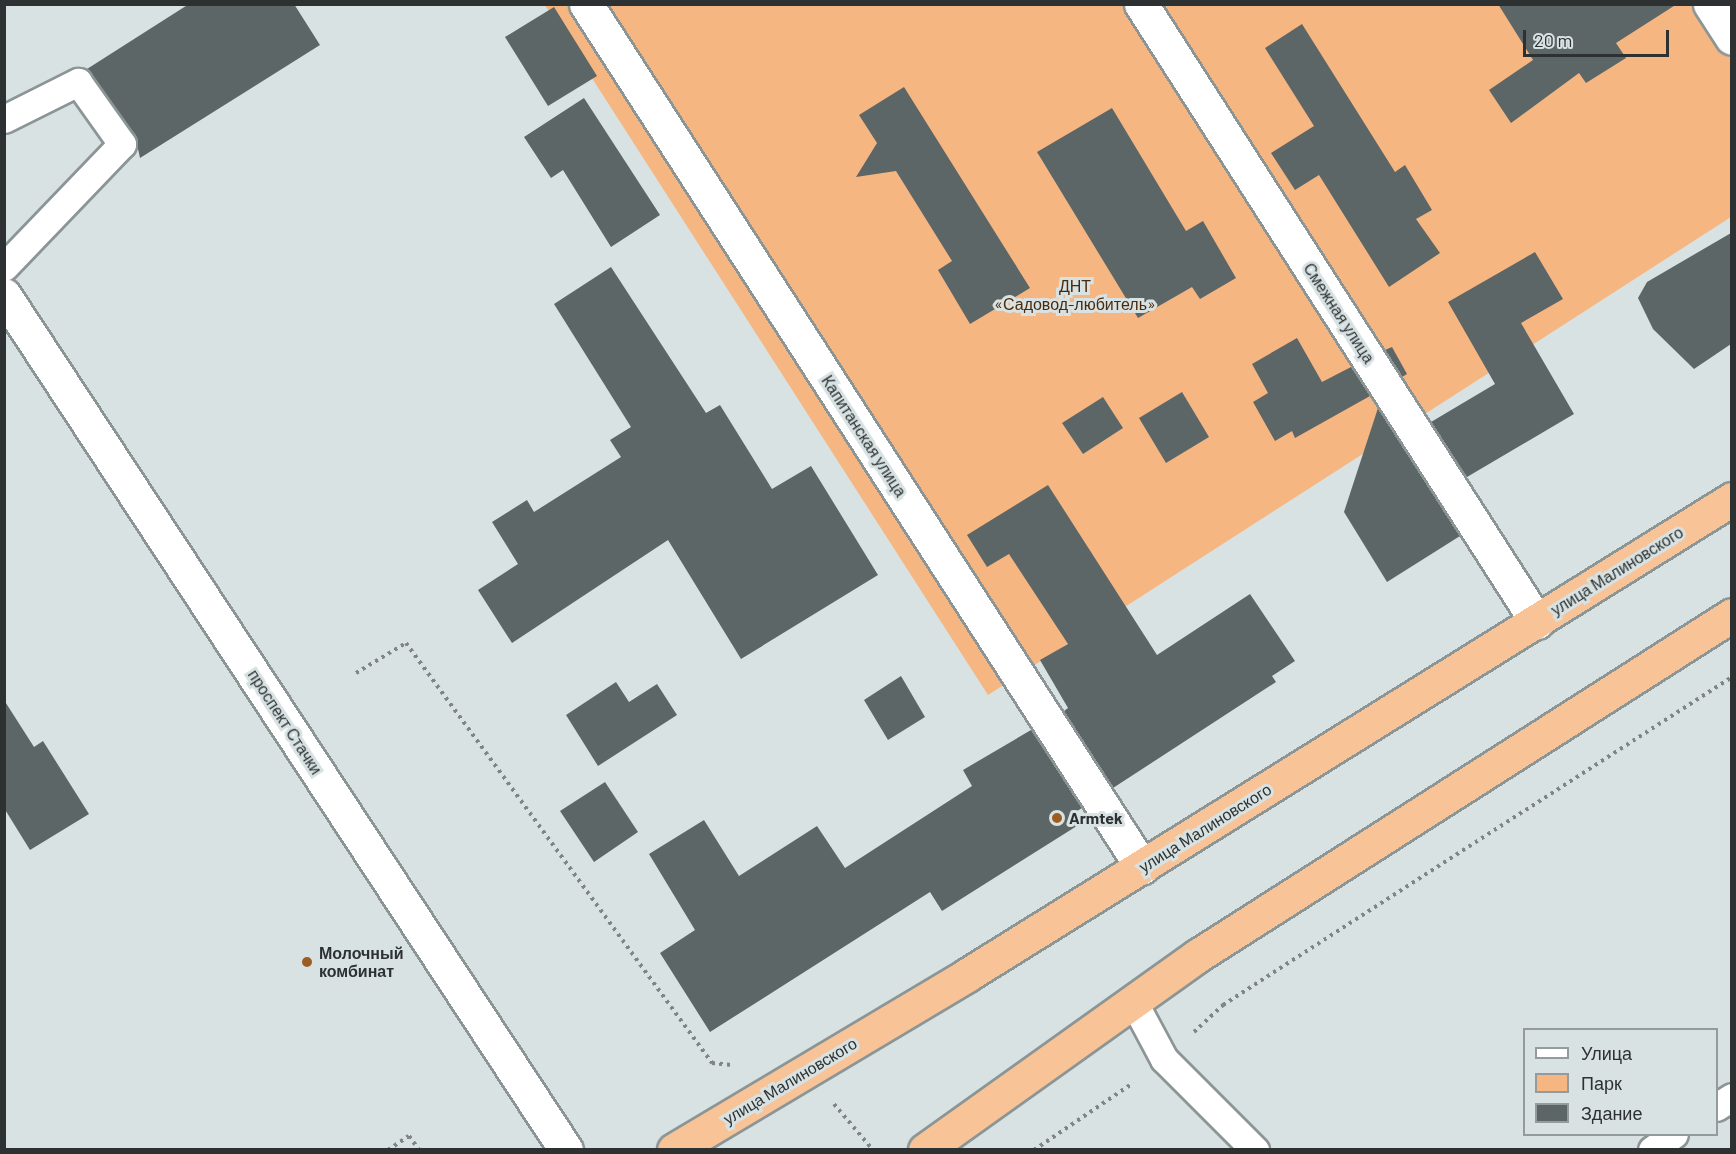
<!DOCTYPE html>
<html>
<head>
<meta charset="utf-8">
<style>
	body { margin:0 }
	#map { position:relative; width:1736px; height:1154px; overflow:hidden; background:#d8e2e3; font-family:Barlow,sans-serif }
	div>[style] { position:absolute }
	.green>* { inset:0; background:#f6b681 }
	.building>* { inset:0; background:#5d6667 }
	.path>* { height:4px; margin-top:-2px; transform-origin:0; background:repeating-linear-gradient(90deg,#7e8585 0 3px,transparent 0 7.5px) }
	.roads { filter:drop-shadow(2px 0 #8c9596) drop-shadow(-2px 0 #8c9596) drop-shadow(0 2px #8c9596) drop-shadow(0 -2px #8c9596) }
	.service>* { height:27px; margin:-13.5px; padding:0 13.5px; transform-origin:13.5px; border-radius:13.5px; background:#fff }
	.minor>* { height:33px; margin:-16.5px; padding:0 16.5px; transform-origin:16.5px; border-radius:16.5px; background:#fff }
	.tertiary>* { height:33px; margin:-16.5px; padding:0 16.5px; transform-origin:16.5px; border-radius:16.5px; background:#fff }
	.trunk>* { height:33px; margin:-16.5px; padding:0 16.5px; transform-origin:16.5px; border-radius:16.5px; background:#f8c497 }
	.dots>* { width:16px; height:16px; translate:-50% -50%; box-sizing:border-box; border:3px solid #d8e2e3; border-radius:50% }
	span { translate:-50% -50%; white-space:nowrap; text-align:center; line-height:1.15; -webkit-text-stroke:6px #d8e2e3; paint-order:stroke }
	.park-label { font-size:16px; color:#4a2a0c }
	.street-label { font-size:16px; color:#2d3131 }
	.poi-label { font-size:16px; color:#2d3131; font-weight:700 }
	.left { translate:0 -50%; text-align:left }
	.frame { position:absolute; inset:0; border:6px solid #2d3131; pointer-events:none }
	.legend { position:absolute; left:1523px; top:1028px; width:195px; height:108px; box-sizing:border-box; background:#d8e2e3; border:2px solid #949b9c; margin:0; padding:8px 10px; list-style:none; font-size:18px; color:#2d3131 }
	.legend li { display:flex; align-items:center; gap:12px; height:30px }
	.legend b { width:30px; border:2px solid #949b9c }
	.scale { position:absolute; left:1523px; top:30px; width:146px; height:27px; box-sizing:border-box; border:3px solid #2d3131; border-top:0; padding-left:8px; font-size:18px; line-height:21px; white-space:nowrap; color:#2d3131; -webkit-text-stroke:4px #d8e2e3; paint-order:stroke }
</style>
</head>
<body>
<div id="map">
	<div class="green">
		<div style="clip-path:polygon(545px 5px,1731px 5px,1731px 217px,988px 695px)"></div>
	</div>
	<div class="building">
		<div style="clip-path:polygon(189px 4px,294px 4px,320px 45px,140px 158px,135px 135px,87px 69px)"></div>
		<div style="clip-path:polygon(1498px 4px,1677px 4px,1616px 43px,1626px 58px,1586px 83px,1579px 73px,1511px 123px,1489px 90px,1533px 60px)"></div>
		<div style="clip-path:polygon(554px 7px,597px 76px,548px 106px,505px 37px)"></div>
		<div style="clip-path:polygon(1302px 24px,1395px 172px,1405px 165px,1432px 210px,1416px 219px,1440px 253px,1389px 287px,1319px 175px,1295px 190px,1271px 153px,1314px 126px,1265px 48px)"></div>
		<div style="clip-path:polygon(904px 87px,1030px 288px,970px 324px,938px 270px,952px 261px,896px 171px,856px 177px,877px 143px,859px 115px)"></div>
		<div style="clip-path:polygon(584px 98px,660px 215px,611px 247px,563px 170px,551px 178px,524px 137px)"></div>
		<div style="clip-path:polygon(1112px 108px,1186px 231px,1203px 221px,1236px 278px,1200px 299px,1192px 287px,1138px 318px,1037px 152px)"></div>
		<div style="clip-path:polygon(1731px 233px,1731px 344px,1694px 369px,1653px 329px,1638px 298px,1647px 282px)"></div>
		<div style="clip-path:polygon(1535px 252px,1563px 299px,1521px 323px,1574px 414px,1467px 477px,1431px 422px,1495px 384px,1448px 302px)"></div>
		<div style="clip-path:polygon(611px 267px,706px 413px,720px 405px,772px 489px,811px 466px,878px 575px,741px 659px,668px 540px,512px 643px,478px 590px,518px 564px,492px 522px,527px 500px,534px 512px,621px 457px,610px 440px,631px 427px,554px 304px)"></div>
		<div style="clip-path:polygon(1297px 338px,1322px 382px,1351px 367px,1370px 396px,1295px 438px,1292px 431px,1275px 441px,1253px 402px,1268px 393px,1252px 364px)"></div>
		<div style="clip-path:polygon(1392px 347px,1407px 374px,1402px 377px,1385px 350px)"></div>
		<div style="clip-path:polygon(1182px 392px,1209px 437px,1166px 463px,1139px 418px)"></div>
		<div style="clip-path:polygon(1103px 397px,1123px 428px,1083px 454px,1062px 423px)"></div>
		<div style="clip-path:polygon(1378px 408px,1460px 536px,1387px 582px,1344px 512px)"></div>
		<div style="clip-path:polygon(1048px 485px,1157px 655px,1250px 594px,1295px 661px,1272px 676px,1276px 682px,1113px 788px,1064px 711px,1068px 708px,1040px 660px,1068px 644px,1009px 554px,987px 567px,967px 535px)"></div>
		<div style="clip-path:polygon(901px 676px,925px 717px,888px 740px,864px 700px)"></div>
		<div style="clip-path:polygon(616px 682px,629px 702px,657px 684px,677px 715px,598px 766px,566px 715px)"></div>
		<div style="clip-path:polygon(4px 700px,34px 747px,43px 741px,89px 814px,30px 850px,4px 808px)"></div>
		<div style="clip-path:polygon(1031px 730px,1082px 808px,1074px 813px,1080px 824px,942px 911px,930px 892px,710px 1032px,660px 953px,695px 930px,649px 854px,704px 820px,739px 876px,817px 826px,845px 868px,972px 786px,963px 770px)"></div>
		<div style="clip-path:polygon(605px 782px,638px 832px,594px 862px,560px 811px)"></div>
	</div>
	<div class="path">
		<div style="left:356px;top:673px;width:58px;rotate:-31deg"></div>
		<div style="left:406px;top:643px;width:520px;rotate:53.92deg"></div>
		<div style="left:712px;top:1063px;width:20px;rotate:6deg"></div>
		<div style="left:1194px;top:1032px;width:40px;rotate:-43deg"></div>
		<div style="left:1223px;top:1005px;width:606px;rotate:-32.8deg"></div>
		<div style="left:834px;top:1104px;width:60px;rotate:49.7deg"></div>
		<div style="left:388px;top:1150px;width:25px;rotate:-34deg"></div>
		<div style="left:409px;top:1136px;width:17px;rotate:54deg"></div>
		<div style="left:1034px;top:1150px;width:120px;rotate:-34.1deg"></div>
	</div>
	<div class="roads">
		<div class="service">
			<div style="left:4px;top:119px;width:83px;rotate:-26.6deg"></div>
			<div style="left:78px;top:82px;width:76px;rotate:54.6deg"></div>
			<div style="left:122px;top:144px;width:170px;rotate:133.8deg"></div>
			<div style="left:1133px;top:1001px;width:66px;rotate:61.9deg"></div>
			<div style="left:1164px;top:1059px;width:129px;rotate:45deg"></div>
			<div style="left:1716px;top:1107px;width:19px;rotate:-32deg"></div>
			<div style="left:1652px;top:1150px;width:27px;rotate:-36deg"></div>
		</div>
		<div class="minor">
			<div style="left:586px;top:4px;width:1027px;rotate:57.21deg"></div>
			<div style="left:1141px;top:4px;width:734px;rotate:57.35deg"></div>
			<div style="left:1710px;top:4px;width:40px;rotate:57.1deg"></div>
		</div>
		<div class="tertiary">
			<div style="left:4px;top:295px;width:1023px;rotate:56.68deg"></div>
		</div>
		<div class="trunk">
			<div style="left:674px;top:1150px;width:341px;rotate:-30.8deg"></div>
			<div style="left:967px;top:975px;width:901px;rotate:-31.89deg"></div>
			<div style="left:925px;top:1150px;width:334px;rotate:-35.5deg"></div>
			<div style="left:1197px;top:956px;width:634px;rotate:-32.51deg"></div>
		</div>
	</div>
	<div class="dots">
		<div style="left:1057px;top:818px;background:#9b5d22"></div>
		<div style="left:307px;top:962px;background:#9b5d22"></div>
	</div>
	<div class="park-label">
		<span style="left:1075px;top:295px">ДНТ<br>«Садовод-любитель»</span>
	</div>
	<div class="street-label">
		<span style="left:1339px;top:313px;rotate:57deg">Смежная улица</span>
		<span style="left:864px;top:436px;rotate:57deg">Капитанская улица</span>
		<span style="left:1617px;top:571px;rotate:-32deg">улица Малиновского</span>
		<span style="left:285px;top:722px;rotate:57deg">проспект Стачки</span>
		<span style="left:1205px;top:828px;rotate:-32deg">улица Малиновского</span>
		<span style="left:790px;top:1081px;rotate:-31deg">улица Малиновского</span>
	</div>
	<div class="poi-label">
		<span class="left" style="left:1069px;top:818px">Armtek</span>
		<span class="left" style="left:319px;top:962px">Молочный<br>комбинат</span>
	</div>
	<div class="frame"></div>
	<ul class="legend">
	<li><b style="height:8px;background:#fff"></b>Улица</li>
	<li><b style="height:16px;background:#f6b681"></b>Парк</li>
	<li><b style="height:16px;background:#5d6667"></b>Здание</li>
	</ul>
	<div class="scale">20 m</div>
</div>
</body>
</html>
